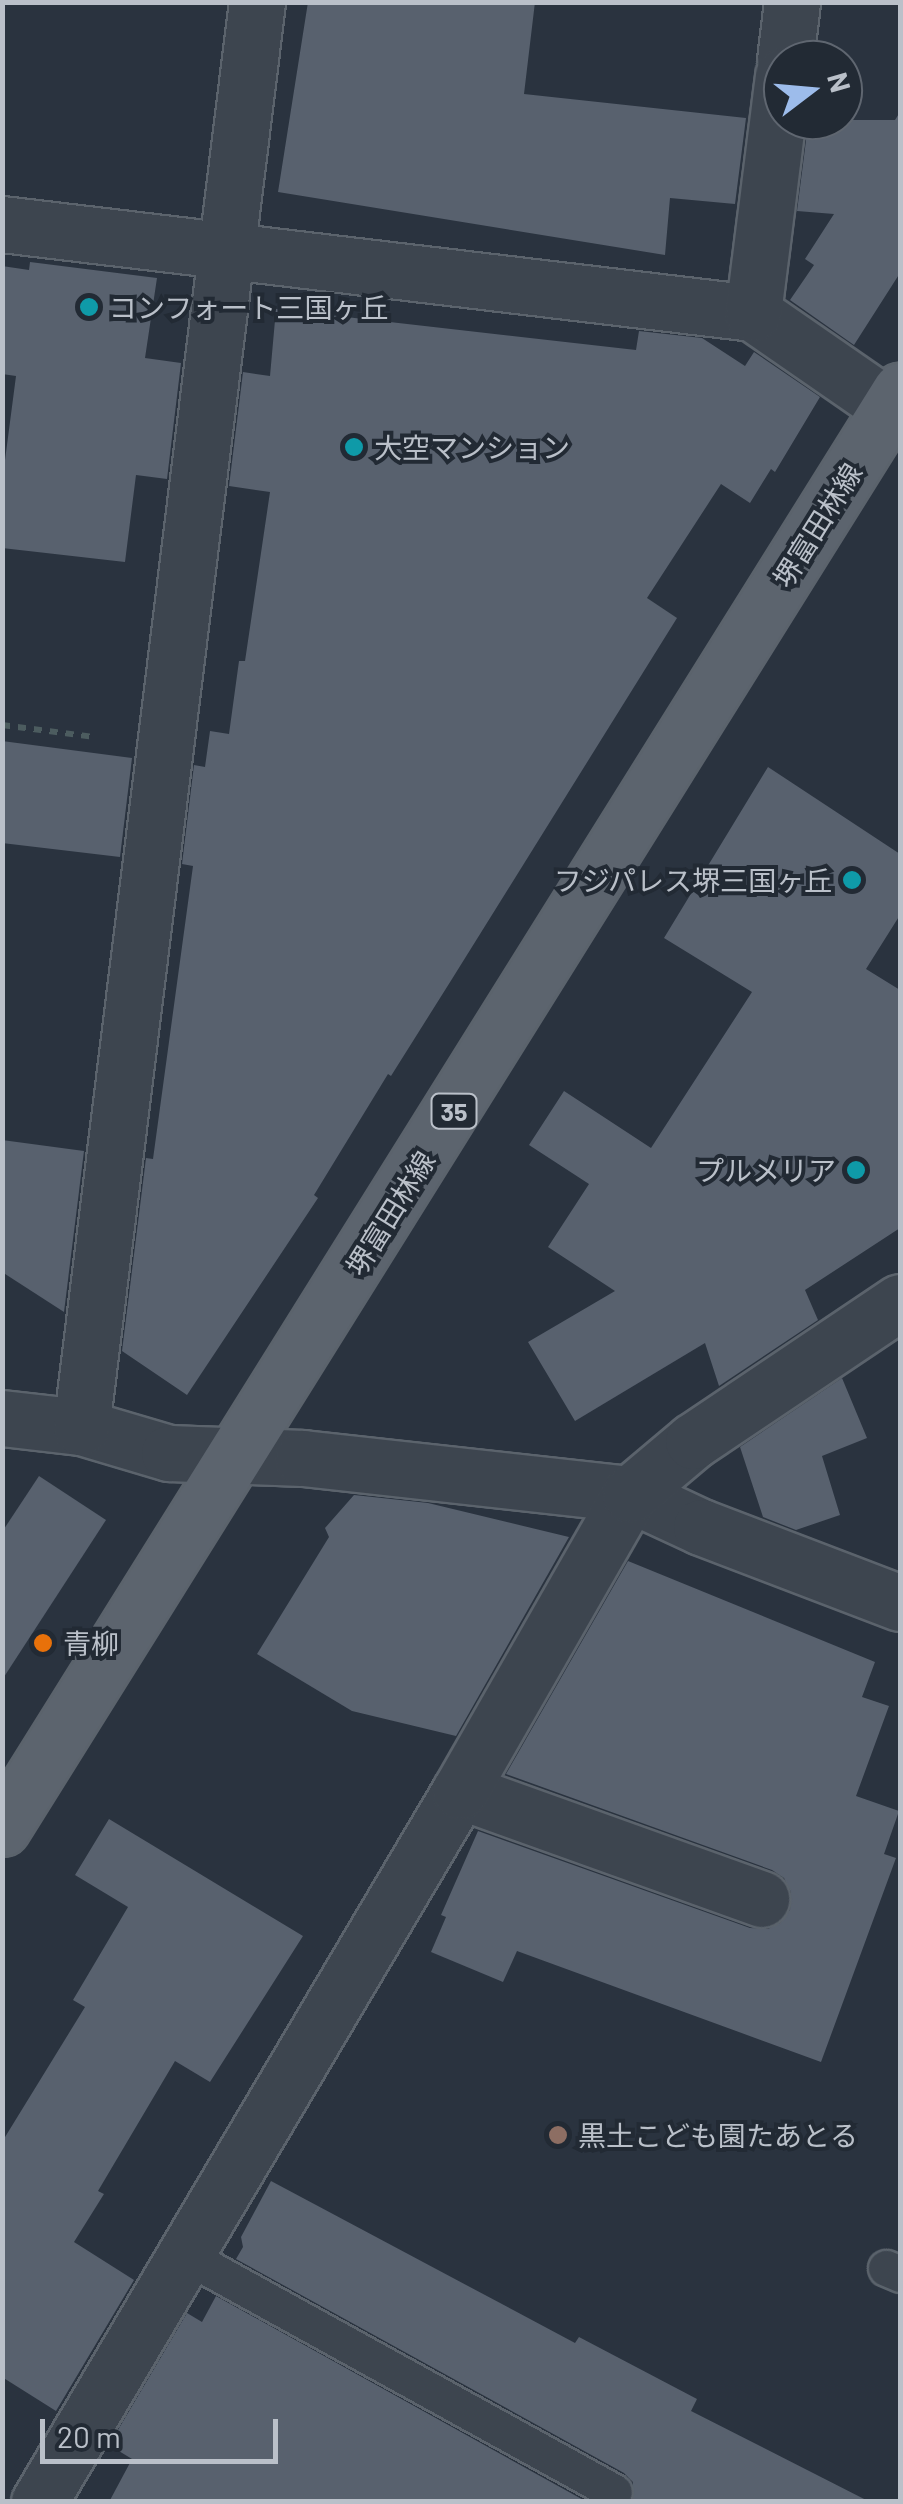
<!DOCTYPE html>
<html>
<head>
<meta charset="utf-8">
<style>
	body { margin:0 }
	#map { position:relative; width:903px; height:2504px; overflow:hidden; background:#2a333f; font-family:Barlow,"Noto Sans JP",sans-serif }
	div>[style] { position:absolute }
	.building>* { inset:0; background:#58616e }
	.path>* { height:6px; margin-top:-3px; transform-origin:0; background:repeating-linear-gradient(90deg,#4c5c5f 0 8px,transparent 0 16px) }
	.roads { filter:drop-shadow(2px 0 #5b636c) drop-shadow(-2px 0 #5b636c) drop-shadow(0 2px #5b636c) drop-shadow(0 -2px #5b636c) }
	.lane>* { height:35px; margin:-17.5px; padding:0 17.5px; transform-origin:17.5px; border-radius:17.5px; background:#3d454f }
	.street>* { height:55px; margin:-27.5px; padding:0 27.5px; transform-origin:27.5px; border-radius:27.5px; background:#3d454f }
	.primary>* { height:55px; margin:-27.5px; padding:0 27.5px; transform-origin:27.5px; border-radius:27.5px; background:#5c646e }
	.dots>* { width:28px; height:28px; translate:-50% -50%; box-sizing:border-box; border:5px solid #222a34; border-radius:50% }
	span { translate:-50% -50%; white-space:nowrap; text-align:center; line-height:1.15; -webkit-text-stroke:8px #222a34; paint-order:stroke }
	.shield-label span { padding:2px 8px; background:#222a34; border:2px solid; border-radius:8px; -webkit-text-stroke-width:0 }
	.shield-label { font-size:25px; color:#bac0c9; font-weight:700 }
	.poi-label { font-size:28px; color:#bac0c9 }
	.left { translate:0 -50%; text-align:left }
	.right { translate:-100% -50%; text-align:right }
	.street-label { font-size:28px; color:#bac0c9 }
	.frame { position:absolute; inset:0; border:5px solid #bac0c9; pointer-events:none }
	.north { position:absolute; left:763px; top:40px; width:100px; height:100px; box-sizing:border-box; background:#222a34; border:2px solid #5f6670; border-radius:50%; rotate:74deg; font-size:28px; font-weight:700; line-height:40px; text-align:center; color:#bac0c9 }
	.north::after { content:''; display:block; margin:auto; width:35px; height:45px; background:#9dbceb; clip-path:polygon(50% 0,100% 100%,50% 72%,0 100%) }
	.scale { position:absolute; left:40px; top:2419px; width:238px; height:45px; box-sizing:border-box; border:5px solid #bac0c9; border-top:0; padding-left:12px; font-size:30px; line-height:35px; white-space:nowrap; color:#bac0c9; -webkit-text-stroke:8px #222a34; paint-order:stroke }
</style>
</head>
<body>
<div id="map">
	<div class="building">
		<div style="clip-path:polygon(308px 2px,535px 2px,524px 94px,746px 118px,735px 204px,670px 198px,665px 255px,278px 192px)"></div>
		<div style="clip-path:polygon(900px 112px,900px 273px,854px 345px,790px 300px,814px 265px,805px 259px,834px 214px,797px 211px,808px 125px,825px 127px,826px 120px,895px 120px)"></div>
		<div style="clip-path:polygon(30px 262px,157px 278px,145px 358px,181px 363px,167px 479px,136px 475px,125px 562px,2px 548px,2px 483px,16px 376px,2px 374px,2px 266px,29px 270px)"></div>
		<div style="clip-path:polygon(276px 309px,636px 350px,639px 331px,702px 338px,745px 366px,754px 352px,820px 397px,775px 472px,771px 469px,750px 503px,721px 484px,647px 598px,677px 618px,452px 979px,391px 1076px,388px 1074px,314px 1195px,318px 1198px,187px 1395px,122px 1351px,146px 1158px,153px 1159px,193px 866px,182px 864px,194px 765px,205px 767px,210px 731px,229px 734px,239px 661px,245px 661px,270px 492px,229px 486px,243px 372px,270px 376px)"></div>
		<div style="clip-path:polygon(2px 741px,132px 758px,120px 857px,2px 843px)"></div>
		<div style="clip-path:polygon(768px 767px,900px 854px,900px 915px,866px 969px,900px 990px,900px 1228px,805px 1290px,818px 1320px,719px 1386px,705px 1343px,575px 1421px,528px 1342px,615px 1291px,548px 1247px,589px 1184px,529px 1145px,564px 1091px,651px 1148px,752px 992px,664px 938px)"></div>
		<div style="clip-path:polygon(2px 1140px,84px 1151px,64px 1312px,2px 1272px)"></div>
		<div style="clip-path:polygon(842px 1378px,867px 1438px,822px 1456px,840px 1515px,796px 1530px,763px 1517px,740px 1447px)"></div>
		<div style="clip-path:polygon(39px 1476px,106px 1520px,2px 1680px,2px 1532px)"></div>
		<div style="clip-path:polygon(354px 1495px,428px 1503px,569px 1537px,456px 1736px,352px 1711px,257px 1654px,329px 1537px,325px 1528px)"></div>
		<div style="clip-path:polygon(628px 1561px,875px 1662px,862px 1697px,889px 1706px,856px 1796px,899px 1811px,884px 1854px,896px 1858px,821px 2062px,517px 1951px,503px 1982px,431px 1952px,446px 1917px,441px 1915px,478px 1831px,750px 1928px,768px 1929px,780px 1923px,790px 1910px,791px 1892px,784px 1878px,772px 1870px,506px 1774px)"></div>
		<div style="clip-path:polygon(109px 1819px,303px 1936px,210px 2082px,175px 2061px,98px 2191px,104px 2194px,74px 2242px,134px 2280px,56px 2411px,2px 2377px,2px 2142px,85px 2007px,73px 2000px,128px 1907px,75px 1875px)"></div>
		<div style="clip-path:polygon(271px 2181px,575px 2343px,579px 2337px,697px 2399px,691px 2411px,870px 2502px,633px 2502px,633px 2482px,624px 2473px,236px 2259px,243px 2247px,241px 2237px)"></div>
		<div style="clip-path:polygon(216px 2296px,587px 2502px,109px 2502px,132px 2459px,109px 2445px,187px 2313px,202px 2322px)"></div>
	</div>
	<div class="path">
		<div style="left:2px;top:725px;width:94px;rotate:7.4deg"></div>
	</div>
	<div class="roads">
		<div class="lane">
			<div style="left:183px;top:2254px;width:492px;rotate:28.9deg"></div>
			<div style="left:886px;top:2268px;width:15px;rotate:23deg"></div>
		</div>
		<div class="street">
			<div style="left:785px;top:60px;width:58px;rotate:-83.1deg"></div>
			<div style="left:2px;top:224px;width:756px;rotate:6.76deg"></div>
			<div style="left:753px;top:313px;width:167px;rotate:34.7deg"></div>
			<div style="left:753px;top:313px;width:239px;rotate:-82.8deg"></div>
			<div style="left:2px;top:1418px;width:80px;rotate:6.5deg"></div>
			<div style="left:81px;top:1427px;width:92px;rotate:16.5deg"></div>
			<div style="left:169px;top:1453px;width:134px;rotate:2.1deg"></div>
			<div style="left:303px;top:1458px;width:329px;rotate:6.3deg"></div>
			<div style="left:630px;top:1494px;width:78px;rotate:24.9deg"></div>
			<div style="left:701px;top:1527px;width:213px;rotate:20.9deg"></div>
			<div style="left:81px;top:1427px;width:1436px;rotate:-82.96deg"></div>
			<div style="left:460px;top:1791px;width:320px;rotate:19.7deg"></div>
			<div style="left:39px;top:2502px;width:826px;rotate:-59.37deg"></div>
			<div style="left:460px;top:1791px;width:342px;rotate:-60.2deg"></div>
			<div style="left:630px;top:1494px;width:82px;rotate:-40.1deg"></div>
			<div style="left:693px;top:1441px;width:249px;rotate:-33.9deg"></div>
		</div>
		<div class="primary">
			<div style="left:2px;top:1828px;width:1695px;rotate:-58deg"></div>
		</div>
	</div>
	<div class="dots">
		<div style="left:89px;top:307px;background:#0f9aa8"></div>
		<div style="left:354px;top:447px;background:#0f9aa8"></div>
		<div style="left:852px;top:880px;background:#0f9aa8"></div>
		<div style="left:856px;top:1170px;background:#0f9aa8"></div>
		<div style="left:43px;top:1643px;background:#e8710a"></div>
		<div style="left:558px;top:2135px;background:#8d6e63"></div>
	</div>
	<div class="shield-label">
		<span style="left:454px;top:1111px">35</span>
	</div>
	<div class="poi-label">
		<span class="left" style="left:109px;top:307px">コンフォート三国ヶ丘</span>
		<span class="left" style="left:374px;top:447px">大空マンション</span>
		<span class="right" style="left:832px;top:880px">フジパレス堺三国ヶ丘</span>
		<span class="right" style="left:836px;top:1170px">プルメリア</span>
		<span class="left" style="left:63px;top:1643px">青柳</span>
		<span class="left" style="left:578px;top:2135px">黒土こども園たあとる</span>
	</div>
	<div class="street-label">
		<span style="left:817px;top:525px;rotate:-58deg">堺富田林線</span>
		<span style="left:390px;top:1213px;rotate:-58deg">堺富田林線</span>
	</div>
	<div class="frame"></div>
	<div class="north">N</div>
	<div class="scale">20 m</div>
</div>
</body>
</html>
